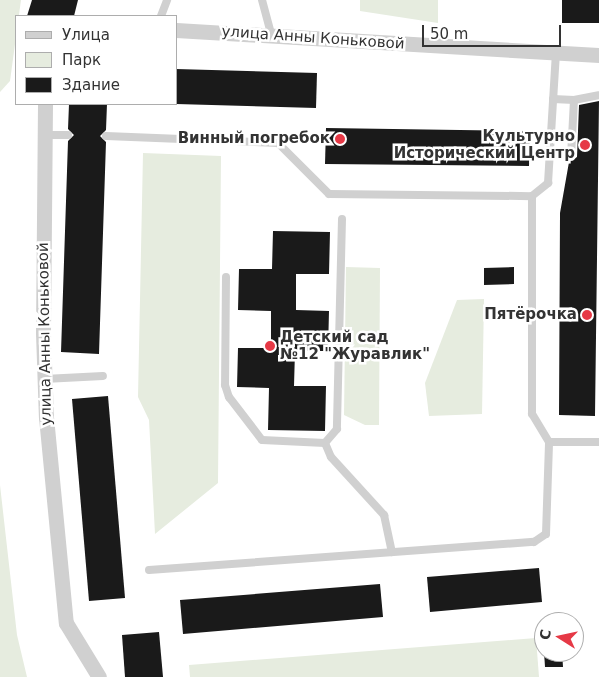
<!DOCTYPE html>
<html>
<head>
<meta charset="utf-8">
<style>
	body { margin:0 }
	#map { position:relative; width:599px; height:677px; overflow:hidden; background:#fff; font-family:"DejaVu Sans",sans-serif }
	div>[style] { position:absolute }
	.green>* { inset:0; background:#e6ecdf }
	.building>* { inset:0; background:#1a1a1a }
	.service>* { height:8px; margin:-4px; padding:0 4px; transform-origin:4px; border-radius:4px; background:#d0d0d0 }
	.minor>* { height:15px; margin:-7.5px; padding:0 7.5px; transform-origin:7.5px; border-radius:7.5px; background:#d0d0d0 }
	.dots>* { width:14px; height:14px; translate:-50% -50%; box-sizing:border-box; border:2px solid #fff; border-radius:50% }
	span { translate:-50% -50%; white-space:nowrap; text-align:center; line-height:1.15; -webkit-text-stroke:5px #fff; paint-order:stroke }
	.street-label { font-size:15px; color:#333 }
	.poi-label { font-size:15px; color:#333; font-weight:700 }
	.right { translate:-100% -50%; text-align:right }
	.left { translate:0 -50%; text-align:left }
	.legend { position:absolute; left:15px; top:15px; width:162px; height:90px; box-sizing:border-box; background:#fff; border:1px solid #adadad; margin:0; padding:6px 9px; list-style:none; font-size:15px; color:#333 }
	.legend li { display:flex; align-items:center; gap:10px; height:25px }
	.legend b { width:25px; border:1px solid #adadad }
	.north { position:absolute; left:534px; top:612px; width:50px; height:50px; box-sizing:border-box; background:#fff; border:1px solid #adadad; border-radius:50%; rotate:280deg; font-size:14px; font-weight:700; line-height:20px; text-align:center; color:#333 }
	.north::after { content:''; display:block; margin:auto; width:18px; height:22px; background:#e63946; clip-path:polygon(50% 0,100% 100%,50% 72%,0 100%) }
	.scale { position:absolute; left:422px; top:25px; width:139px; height:22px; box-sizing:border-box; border:2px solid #333; border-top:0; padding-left:6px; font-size:15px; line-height:18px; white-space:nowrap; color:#333; -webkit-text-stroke:4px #fff; paint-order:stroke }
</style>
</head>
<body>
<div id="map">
	<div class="green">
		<div style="clip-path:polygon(0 0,21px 0,10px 81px,0 92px)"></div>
		<div style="clip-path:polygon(360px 0,438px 0,438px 23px,360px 11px)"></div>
		<div style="clip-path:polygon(143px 153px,221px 156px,218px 483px,155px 534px,149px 420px,138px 397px)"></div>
		<div style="clip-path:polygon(346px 267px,380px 268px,379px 425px,365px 425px,344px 415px)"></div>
		<div style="clip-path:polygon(484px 299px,482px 414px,429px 416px,425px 383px,457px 300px)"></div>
		<div style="clip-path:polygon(0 485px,17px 635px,27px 677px,0 677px)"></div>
		<div style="clip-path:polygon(536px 638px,539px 677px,190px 677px,189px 665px)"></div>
	</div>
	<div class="building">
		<div style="clip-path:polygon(32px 0,78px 0,74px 16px,27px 16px)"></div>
		<div style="clip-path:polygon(562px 0,599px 0,599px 23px,562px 23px)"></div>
		<div style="clip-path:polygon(176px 69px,317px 73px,316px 108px,176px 104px)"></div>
		<div style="clip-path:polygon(599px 101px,595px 416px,559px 415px,560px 213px,569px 162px,577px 157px,579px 105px)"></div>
		<div style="clip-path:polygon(69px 104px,107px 104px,106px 130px,100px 136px,106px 142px,99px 354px,61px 352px,68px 141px,74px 135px,68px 129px)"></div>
		<div style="clip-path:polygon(326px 128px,530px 131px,529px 166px,325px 164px)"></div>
		<div style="clip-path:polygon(273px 231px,330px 232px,329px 274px,296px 274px,296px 310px,329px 311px,328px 351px,295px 351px,294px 386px,326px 386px,325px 431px,268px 430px,269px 388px,237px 387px,238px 348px,271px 348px,271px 311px,238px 310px,239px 269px,272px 269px)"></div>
		<div style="clip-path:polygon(514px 267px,514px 284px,484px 285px,484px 268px)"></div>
		<div style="clip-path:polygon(108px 396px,125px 598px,89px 601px,72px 399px)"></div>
		<div style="clip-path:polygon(539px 568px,542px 602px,430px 612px,427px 577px)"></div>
		<div style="clip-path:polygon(380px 584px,383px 617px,183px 634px,180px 600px)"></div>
		<div style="clip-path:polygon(159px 632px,163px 677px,125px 677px,122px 635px)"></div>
		<div style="clip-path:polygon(544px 652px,562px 652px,563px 667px,545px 667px)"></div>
	</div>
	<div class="service">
		<div style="left:262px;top:0;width:35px;rotate:75deg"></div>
		<div style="left:161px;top:16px;width:17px;rotate:-69deg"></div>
		<div style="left:553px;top:99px;width:21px;rotate:3deg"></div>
		<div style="left:574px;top:100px;width:25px;rotate:-11deg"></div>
		<div style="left:43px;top:135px;width:25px"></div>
		<div style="left:106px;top:136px;width:172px;rotate:2.3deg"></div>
		<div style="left:278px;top:143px;width:72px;rotate:45deg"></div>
		<div style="left:329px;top:194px;width:203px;rotate:0.6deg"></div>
		<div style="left:571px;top:157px;width:57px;rotate:-87deg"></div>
		<div style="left:342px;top:219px;width:210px;rotate:91.4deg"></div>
		<div style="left:337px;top:429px;width:18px;rotate:131deg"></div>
		<div style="left:325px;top:443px;width:15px;rotate:67deg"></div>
		<div style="left:331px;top:457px;width:79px;rotate:47.6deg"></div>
		<div style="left:384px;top:515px;width:38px;rotate:78deg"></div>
		<div style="left:226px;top:277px;width:108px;rotate:90.5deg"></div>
		<div style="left:225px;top:385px;width:13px;rotate:72deg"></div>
		<div style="left:229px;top:397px;width:54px;rotate:52.5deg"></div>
		<div style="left:262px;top:440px;width:63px;rotate:2.7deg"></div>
		<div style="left:44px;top:379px;width:59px;rotate:-2.9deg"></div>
		<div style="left:549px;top:442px;width:50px"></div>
		<div style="left:149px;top:570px;width:386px;rotate:-4.2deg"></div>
		<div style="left:534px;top:542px;width:14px;rotate:-34deg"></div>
		<div style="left:546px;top:534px;width:92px;rotate:-88.1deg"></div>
		<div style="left:549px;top:442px;width:33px;rotate:-121deg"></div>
		<div style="left:532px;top:414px;width:218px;rotate:-90deg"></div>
		<div style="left:532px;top:196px;width:21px;rotate:-39deg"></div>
		<div style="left:548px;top:183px;width:131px;rotate:-86.5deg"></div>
	</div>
	<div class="minor">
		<div style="left:176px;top:30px;width:424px;rotate:3.4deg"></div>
		<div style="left:45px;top:104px;width:229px;rotate:90.5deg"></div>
		<div style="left:43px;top:333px;width:84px;rotate:88deg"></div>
		<div style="left:46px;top:417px;width:207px;rotate:84.5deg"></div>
		<div style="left:66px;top:623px;width:63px;rotate:58.6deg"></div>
	</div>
	<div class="dots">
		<div style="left:340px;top:139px;background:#e63946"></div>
		<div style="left:585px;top:145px;background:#e63946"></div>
		<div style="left:587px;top:315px;background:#e63946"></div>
		<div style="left:270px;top:346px;background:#e63946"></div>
	</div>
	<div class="street-label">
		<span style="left:313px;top:38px;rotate:4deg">улица Анны Коньковой</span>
		<span style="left:45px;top:334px;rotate:-91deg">улица Анны Коньковой</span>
	</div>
	<div class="poi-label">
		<span class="right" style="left:575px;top:145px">Культурно<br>Исторический Центр</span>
		<span class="right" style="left:330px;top:139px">Винный погребок</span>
		<span class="right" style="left:577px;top:315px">Пятёрочка</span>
		<span class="left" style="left:280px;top:346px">Детский сад<br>№12 "Журавлик"</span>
	</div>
	<ul class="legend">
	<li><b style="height:6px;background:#d0d0d0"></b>Улица</li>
	<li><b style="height:14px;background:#e6ecdf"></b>Парк</li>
	<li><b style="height:14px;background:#1a1a1a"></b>Здание</li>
	</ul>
	<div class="north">С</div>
	<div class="scale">50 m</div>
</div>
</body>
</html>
